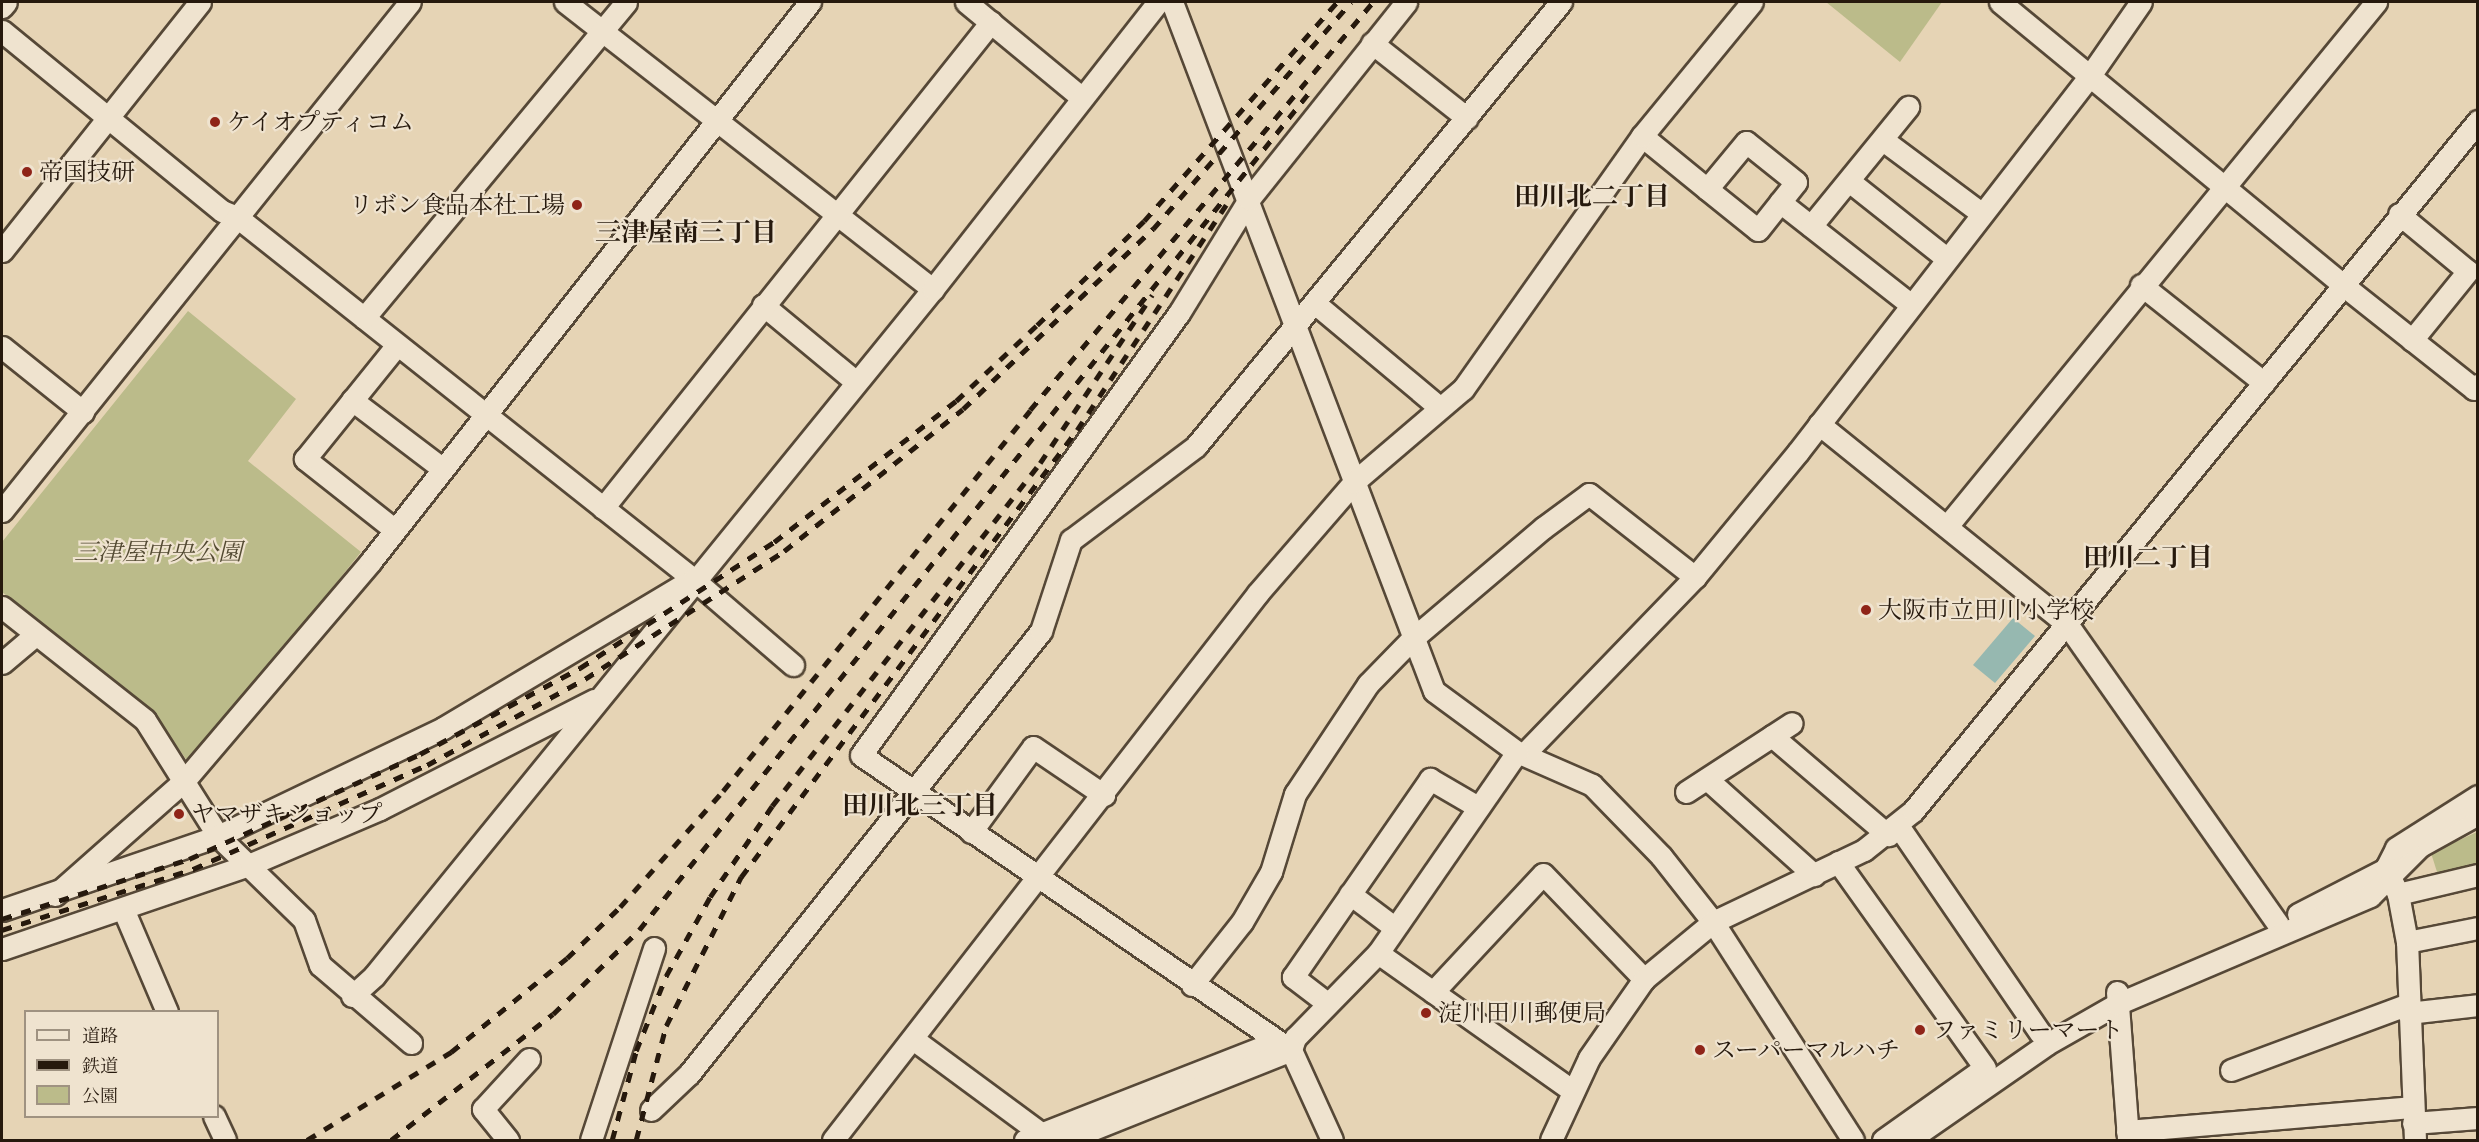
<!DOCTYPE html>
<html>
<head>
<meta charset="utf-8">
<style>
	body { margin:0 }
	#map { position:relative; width:2479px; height:1142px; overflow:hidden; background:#e6d4b5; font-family:"Gentium Book Plus","Noto Serif JP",serif }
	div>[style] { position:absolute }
	.green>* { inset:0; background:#bbbb8a }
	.water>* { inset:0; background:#96b8b0 }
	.roads { filter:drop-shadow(2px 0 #564837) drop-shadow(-2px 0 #564837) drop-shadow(0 2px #564837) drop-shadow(0 -2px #564837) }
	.minor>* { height:21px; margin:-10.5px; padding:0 10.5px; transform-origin:10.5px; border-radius:10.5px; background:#efe3cf }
	.rail>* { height:4.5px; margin-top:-2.25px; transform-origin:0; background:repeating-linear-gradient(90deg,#26190d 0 10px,transparent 0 20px) }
	.dots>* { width:16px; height:16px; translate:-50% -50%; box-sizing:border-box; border:3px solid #efe3cf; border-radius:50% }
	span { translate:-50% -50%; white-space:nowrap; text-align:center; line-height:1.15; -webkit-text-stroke:4.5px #efe3cf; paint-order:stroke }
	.poi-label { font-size:24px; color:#26190d }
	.left { translate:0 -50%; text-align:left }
	.right { translate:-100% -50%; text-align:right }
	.park-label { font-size:24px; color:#534a32; font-style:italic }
	.neighbourhood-label { font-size:26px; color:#26190d; font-weight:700 }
	.frame { position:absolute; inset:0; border:3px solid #26190d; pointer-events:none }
	.legend { position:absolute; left:24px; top:1010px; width:195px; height:108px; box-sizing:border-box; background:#efe3cf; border:2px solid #9f9281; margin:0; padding:8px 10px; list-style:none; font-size:18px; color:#26190d }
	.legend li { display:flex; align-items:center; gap:12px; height:30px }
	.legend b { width:30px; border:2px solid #9f9281 }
</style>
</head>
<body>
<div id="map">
	<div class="green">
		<div style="clip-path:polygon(1826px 2px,1942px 2px,1900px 62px)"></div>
		<div style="clip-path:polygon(188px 311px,296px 399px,248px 461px,361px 552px,194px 760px,186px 759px,150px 709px,2px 592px,2px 542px)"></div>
		<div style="clip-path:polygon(2477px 832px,2477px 868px,2438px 875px,2431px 853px)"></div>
	</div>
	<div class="water">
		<div style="clip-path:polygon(2013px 618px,2035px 636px,1995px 683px,1973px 665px)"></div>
	</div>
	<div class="roads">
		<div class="minor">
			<div style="left:565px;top:2px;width:467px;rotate:38deg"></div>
			<div style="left:966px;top:2px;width:149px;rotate:39.6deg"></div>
			<div style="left:1172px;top:2px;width:737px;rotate:69.18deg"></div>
			<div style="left:1434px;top:691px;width:103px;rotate:36.3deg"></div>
			<div style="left:1517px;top:752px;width:82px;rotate:23.7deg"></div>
			<div style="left:1592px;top:785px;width:99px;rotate:45.8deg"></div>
			<div style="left:1661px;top:856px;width:84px;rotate:51.8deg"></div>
			<div style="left:1713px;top:922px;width:259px;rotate:57.3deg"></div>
			<div style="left:2000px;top:2px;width:445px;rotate:39.5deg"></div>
			<div style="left:2343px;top:285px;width:167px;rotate:38.4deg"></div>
			<div style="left:2474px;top:389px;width:6px;rotate:-45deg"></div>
			<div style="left:2px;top:7px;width:6px;rotate:-51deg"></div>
			<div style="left:2px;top:31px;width:284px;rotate:39.3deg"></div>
			<div style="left:222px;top:211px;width:16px;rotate:22deg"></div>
			<div style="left:237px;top:217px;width:582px;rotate:38.44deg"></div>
			<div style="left:693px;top:579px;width:132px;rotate:40.7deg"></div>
			<div style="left:1372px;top:43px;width:121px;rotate:38.3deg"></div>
			<div style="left:1642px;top:136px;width:84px;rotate:39.2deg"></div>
			<div style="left:1707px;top:189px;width:65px;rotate:38.8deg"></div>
			<div style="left:1758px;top:230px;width:61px;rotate:-51.6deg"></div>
			<div style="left:1796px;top:182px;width:64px;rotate:-141.3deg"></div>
			<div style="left:1746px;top:142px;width:61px;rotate:129.7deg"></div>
			<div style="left:1883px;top:140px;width:122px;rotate:36.7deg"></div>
			<div style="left:1849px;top:181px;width:124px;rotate:38.4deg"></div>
			<div style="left:1780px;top:202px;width:164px;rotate:38.1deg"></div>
			<div style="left:2399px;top:214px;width:89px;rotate:39.6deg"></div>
			<div style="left:2468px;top:271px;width:89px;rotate:129.1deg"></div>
			<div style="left:1811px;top:226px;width:154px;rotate:-50.8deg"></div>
			<div style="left:2px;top:251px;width:318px;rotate:-51.5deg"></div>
			<div style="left:2141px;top:285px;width:157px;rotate:38.5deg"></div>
			<div style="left:763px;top:305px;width:121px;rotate:39.6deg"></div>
			<div style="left:1317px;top:305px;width:158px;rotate:39.9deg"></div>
			<div style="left:364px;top:318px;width:410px;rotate:-50.3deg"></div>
			<div style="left:2px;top:347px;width:104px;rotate:38.7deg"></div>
			<div style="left:352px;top:400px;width:114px;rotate:37.2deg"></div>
			<div style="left:1819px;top:424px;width:319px;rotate:38.9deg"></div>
			<div style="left:2067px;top:624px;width:367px;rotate:54.9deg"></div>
			<div style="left:603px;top:508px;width:622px;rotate:-51.4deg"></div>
			<div style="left:2px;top:511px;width:652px;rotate:-51.29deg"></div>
			<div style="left:1948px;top:525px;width:676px;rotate:-50.7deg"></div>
			<div style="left:395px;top:530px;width:115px;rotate:-141.7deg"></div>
			<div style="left:305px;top:459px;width:146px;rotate:-51.1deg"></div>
			<div style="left:2px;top:607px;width:182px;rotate:38.3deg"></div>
			<div style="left:145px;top:720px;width:137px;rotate:57.8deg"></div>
			<div style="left:218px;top:836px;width:120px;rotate:44.3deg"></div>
			<div style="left:304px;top:920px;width:48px;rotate:70.4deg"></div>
			<div style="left:320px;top:965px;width:120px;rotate:40.6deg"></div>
			<div style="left:2px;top:663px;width:42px;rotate:-40.2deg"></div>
			<div style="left:1772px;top:736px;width:153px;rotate:40.5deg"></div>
			<div style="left:1525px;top:753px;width:245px;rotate:-46deg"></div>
			<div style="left:1695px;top:577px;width:162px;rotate:-50.5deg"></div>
			<div style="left:1798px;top:452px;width:475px;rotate:-52.2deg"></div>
			<div style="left:2089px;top:77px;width:91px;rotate:-55.3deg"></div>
			<div style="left:1707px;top:779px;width:144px;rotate:41.9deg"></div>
			<div style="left:1686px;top:792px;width:126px;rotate:-33.1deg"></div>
			<div style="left:1899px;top:827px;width:250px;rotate:55.6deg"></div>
			<div style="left:971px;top:832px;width:105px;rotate:-53.9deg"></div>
			<div style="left:1033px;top:747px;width:86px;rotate:34.1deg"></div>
			<div style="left:1838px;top:862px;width:253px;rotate:54.5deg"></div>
			<div style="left:1350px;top:894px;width:55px;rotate:36.9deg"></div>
			<div style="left:2398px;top:894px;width:82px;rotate:-13.4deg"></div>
			<div style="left:55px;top:895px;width:172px;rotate:-41.5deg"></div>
			<div style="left:184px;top:781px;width:289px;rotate:-49.6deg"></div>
			<div style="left:371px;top:561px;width:711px;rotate:-51.86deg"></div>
			<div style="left:2px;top:910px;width:228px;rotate:-18.9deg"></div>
			<div style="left:218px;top:836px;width:250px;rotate:-25.6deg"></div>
			<div style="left:443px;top:728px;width:279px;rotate:-30.8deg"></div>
			<div style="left:124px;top:911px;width:110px;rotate:66.9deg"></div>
			<div style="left:2298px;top:914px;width:94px;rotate:-27.1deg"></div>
			<div style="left:2407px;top:942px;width:72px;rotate:-11.2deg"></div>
			<div style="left:2px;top:949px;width:263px;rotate:-18.8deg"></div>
			<div style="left:251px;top:864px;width:140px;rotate:-23.1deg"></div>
			<div style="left:380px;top:809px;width:240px;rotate:-27deg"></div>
			<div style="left:1378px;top:953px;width:239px;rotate:35.3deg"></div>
			<div style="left:1192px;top:985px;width:80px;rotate:-51.6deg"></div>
			<div style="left:1242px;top:922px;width:58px;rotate:-59.9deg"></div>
			<div style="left:1271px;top:872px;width:82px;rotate:-72.9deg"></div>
			<div style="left:1295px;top:794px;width:132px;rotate:-56.4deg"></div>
			<div style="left:1368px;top:684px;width:62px;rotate:-45.7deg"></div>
			<div style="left:1411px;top:640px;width:173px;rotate:-40.3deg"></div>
			<div style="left:1543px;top:528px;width:57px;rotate:-36.5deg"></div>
			<div style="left:1589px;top:494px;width:135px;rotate:38.1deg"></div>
			<div style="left:1433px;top:992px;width:161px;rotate:-47deg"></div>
			<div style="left:1543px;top:874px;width:146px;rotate:46.1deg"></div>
			<div style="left:2117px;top:992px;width:148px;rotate:85.7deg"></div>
			<div style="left:352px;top:996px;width:30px;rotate:-42deg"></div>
			<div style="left:374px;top:976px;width:886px;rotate:-50.87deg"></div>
			<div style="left:933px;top:289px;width:365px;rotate:-51.9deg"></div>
			<div style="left:1327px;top:1003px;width:43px;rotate:-142.6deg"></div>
			<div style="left:1293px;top:977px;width:241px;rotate:-55.3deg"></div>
			<div style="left:1430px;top:779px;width:56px;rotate:30.3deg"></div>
			<div style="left:2408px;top:1013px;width:70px;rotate:-6.5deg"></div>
			<div style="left:913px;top:1039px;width:160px;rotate:36.4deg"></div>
			<div style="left:2231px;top:1070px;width:187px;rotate:-20.4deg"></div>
			<div style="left:651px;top:1110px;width:52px;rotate:-43.5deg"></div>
			<div style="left:689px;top:1074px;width:566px;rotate:-51.53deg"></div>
			<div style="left:1041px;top:631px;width:96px;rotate:-71.8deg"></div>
			<div style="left:1071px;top:540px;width:156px;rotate:-36.9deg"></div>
			<div style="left:1196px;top:446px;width:575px;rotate:-50.58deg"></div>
			<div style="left:214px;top:1116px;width:26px;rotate:65deg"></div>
			<div style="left:2413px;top:1123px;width:65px;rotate:-4.4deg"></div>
			<div style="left:2127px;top:1131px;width:285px;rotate:-4.8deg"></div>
			<div style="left:508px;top:1140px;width:40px;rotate:-129deg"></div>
			<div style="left:483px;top:1109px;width:68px;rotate:-47.4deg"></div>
			<div style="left:591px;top:1140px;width:202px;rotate:-71.8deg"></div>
			<div style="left:833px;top:1140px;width:693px;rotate:-52.15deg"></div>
			<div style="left:1258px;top:593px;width:147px;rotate:-49.1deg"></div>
			<div style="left:1354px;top:482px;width:143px;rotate:-40.5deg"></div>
			<div style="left:1463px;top:389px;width:310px;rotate:-54.7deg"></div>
			<div style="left:1642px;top:136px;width:173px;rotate:-50.6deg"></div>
			<div style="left:1025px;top:1140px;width:255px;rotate:-21.4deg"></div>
			<div style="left:1066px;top:1140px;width:242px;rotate:-21.8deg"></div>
			<div style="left:1291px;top:1050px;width:13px;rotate:-72deg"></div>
			<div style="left:1295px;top:1038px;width:119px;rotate:-45.7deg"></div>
			<div style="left:1378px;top:953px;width:244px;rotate:-55.3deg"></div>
			<div style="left:1332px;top:1140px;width:99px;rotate:-114.5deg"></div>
			<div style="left:1291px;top:1050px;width:521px;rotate:-145.55deg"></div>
			<div style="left:861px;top:755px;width:545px;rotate:-54.27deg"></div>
			<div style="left:1179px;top:313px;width:134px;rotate:-58.4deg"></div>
			<div style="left:1249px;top:199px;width:252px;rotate:-51.4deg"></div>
			<div style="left:1551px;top:1140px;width:90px;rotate:-65.1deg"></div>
			<div style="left:1589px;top:1058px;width:96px;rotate:-55.2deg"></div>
			<div style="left:1644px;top:979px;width:89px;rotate:-39.6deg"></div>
			<div style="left:1713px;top:922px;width:167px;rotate:-25.5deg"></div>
			<div style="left:1864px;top:850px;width:63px;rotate:-38.5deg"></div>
			<div style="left:1913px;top:811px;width:892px;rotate:-50.69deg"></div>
			<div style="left:1883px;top:1140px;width:123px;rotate:-35.4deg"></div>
			<div style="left:1909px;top:1140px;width:168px;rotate:-34.8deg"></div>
			<div style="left:2047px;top:1044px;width:81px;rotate:-29.7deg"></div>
			<div style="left:2117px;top:1004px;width:275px;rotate:-23.1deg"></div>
			<div style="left:2370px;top:896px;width:71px;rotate:-45deg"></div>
			<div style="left:2420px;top:846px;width:66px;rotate:-28.9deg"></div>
			<div style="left:2415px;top:1140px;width:198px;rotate:-92.3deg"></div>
			<div style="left:2407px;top:942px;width:49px;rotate:-100.6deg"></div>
			<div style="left:2398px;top:894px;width:29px;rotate:-115deg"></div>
			<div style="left:2386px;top:868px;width:22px;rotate:-63deg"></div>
			<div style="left:2396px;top:848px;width:97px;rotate:-32.4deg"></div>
		</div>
	</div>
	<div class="rail">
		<div style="left:2px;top:919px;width:196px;rotate:-17.8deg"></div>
		<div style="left:189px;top:859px;width:254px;rotate:-24.4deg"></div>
		<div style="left:420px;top:754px;width:182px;rotate:-28.3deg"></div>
		<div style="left:580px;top:668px;width:231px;rotate:-33deg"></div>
		<div style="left:774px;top:542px;width:230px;rotate:-37.8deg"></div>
		<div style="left:956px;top:401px;width:111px;rotate:-43.2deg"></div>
		<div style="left:1037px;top:325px;width:149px;rotate:-44.2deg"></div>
		<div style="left:1144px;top:221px;width:292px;rotate:-48.6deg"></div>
		<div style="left:2px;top:930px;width:201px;rotate:-17.7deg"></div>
		<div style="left:193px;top:869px;width:256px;rotate:-24deg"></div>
		<div style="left:427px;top:765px;width:180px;rotate:-28.6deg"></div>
		<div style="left:585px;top:679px;width:237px;rotate:-32.7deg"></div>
		<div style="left:784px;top:551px;width:228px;rotate:-38.4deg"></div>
		<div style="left:963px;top:409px;width:262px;rotate:-43.5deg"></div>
		<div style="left:1153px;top:229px;width:301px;rotate:-48.9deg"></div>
		<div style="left:307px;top:1140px;width:169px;rotate:-31.4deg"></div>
		<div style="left:451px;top:1052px;width:149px;rotate:-39deg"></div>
		<div style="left:567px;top:958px;width:74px;rotate:-43.9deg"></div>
		<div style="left:620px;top:907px;width:155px;rotate:-48.4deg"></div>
		<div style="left:723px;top:791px;width:489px;rotate:-51.1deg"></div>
		<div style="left:1030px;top:410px;width:533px;rotate:-49.95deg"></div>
		<div style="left:391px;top:1140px;width:205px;rotate:-37.9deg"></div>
		<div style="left:553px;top:1014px;width:120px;rotate:-44.3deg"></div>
		<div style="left:639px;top:930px;width:1076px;rotate:-51.34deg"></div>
		<div style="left:612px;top:1140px;width:92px;rotate:-74.9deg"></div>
		<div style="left:636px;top:1051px;width:81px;rotate:-68.2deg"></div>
		<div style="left:666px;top:976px;width:90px;rotate:-60.9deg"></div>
		<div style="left:710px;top:897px;width:110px;rotate:-55.7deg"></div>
		<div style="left:772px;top:806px;width:435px;rotate:-52deg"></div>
		<div style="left:1040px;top:463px;width:202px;rotate:-56.3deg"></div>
		<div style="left:636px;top:1140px;width:118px;rotate:-75.3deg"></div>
		<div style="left:666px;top:1026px;width:167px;rotate:-63.3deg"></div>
		<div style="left:741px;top:877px;width:559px;rotate:-53.07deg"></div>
		<div style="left:1077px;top:430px;width:277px;rotate:-56.5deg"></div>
	</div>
	<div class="dots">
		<div style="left:215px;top:122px;background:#8f2418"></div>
		<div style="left:27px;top:172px;background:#8f2418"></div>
		<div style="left:577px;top:205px;background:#8f2418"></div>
		<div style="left:1866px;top:610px;background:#8f2418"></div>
		<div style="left:179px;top:814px;background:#8f2418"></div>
		<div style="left:1426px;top:1013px;background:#8f2418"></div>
		<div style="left:1920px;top:1030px;background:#8f2418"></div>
		<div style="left:1700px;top:1050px;background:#8f2418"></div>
	</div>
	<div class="poi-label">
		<span class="left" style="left:227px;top:122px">ケイオプティコム</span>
		<span class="left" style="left:39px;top:172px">帝国技研</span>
		<span class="right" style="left:565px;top:205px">リボン食品本社工場</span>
		<span class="left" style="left:1878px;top:610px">大阪市立田川小学校</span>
		<span class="left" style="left:191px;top:814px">ヤマザキショップ</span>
		<span class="left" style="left:1438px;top:1013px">淀川田川郵便局</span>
		<span class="left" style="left:1932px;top:1030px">ファミリーマート</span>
		<span class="left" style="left:1712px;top:1050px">スーパーマルハチ</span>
	</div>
	<div class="park-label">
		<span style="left:158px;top:552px">三津屋中央公園</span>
	</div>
	<div class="neighbourhood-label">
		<span style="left:1592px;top:196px">田川北二丁目</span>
		<span style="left:686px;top:232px">三津屋南三丁目</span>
		<span style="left:2148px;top:557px">田川二丁目</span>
		<span style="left:920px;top:805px">田川北三丁目</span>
	</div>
	<div class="frame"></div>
	<ul class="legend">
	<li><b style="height:8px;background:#efe3cf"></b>道路</li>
	<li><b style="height:8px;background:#26190d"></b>鉄道</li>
	<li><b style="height:16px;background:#bbbb8a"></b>公園</li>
	</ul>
</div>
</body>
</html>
